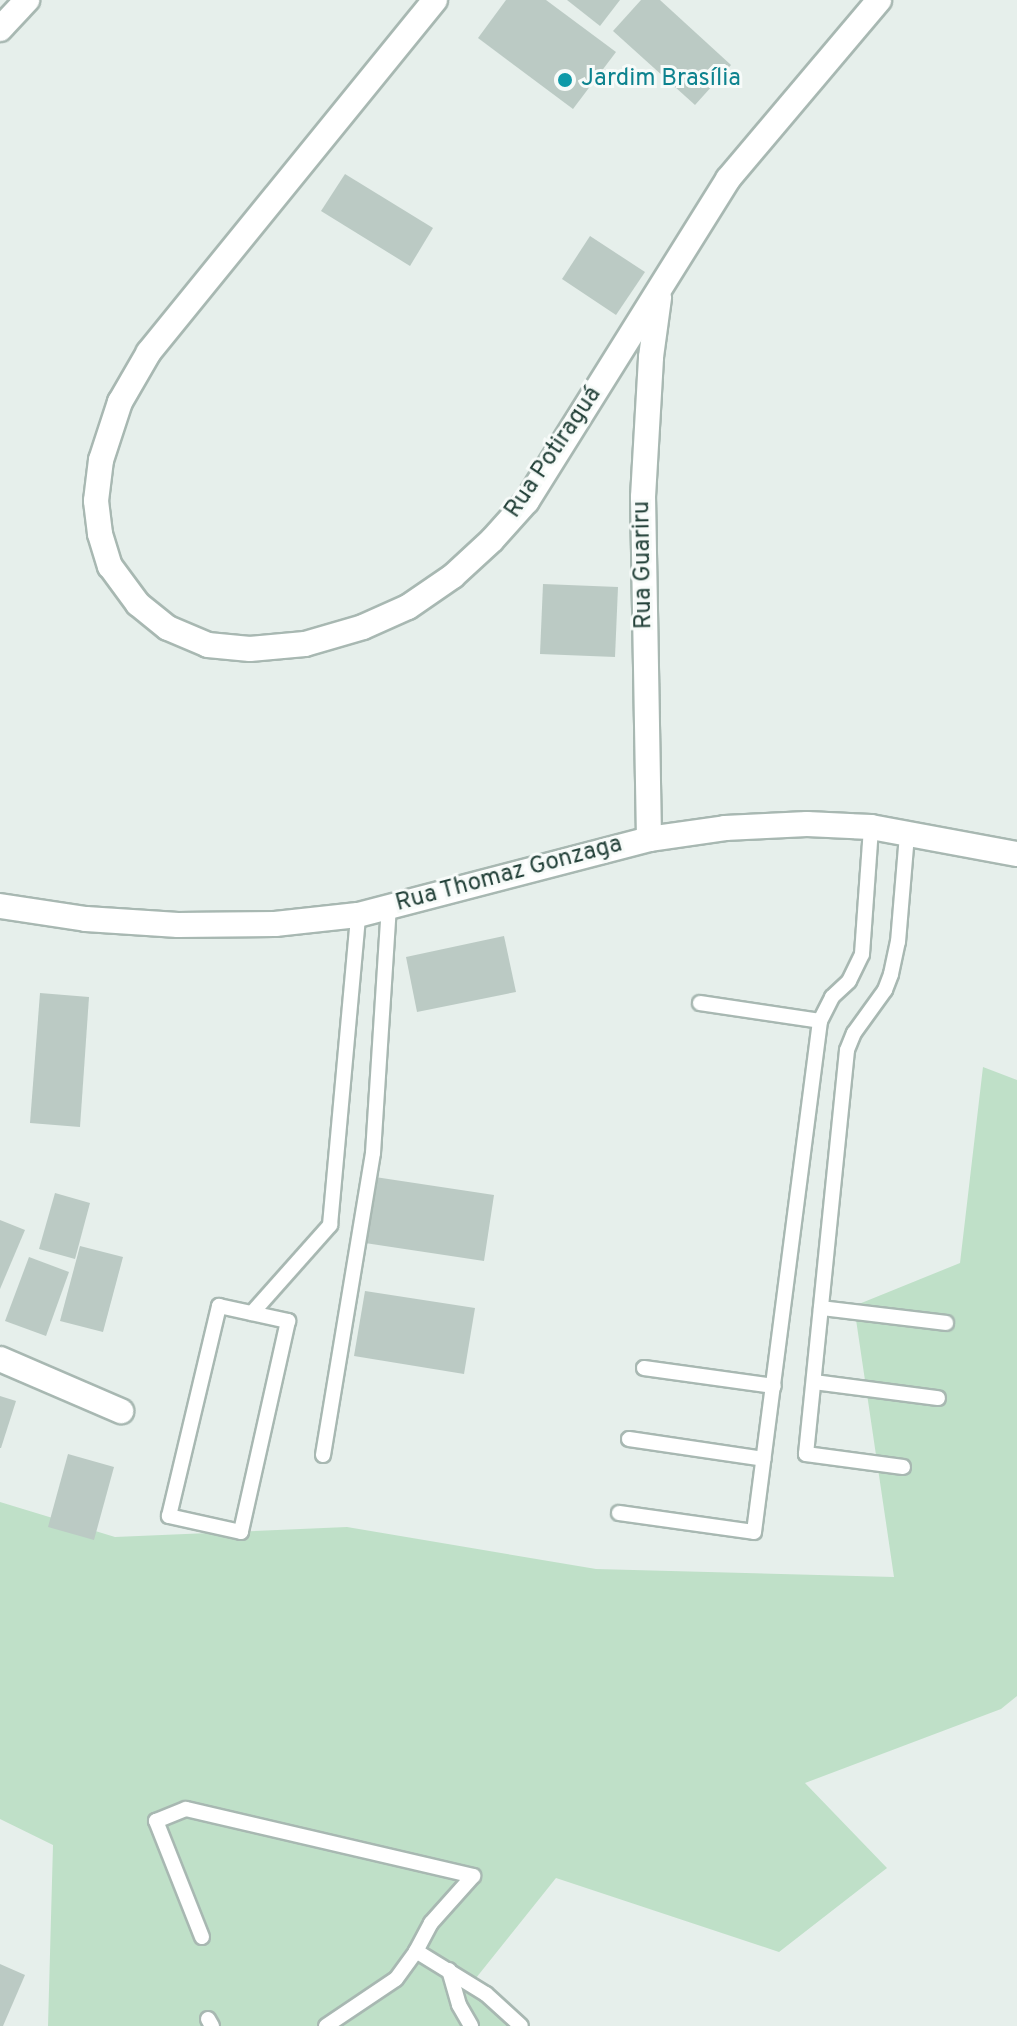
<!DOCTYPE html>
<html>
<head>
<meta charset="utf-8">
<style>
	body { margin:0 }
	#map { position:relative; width:1017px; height:2026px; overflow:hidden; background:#e6efeb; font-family:Overpass,sans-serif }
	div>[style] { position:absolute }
	.green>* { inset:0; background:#bfe0c8 }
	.building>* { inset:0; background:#bbcac4 }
	.roads { filter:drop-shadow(2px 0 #a8b8b2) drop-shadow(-2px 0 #a8b8b2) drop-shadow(0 2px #a8b8b2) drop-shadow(0 -2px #a8b8b2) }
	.lane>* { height:14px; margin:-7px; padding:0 7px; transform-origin:7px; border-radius:7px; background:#fff }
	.street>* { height:24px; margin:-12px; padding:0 12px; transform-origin:12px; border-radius:12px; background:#fff }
	.secondary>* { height:24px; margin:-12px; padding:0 12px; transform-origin:12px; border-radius:12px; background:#fff }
	.dots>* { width:22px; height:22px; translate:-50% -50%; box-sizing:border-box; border:4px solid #f7fbf9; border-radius:50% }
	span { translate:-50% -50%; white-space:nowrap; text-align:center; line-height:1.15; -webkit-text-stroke:6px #f7fbf9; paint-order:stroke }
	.culture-label { font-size:24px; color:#0d838f }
	.left { translate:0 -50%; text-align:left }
	.street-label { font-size:24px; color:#24423a }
</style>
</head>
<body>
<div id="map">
	<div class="green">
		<div style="clip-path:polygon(983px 1067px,1017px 1080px,1017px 1696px,1001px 1709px,805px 1783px,887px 1868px,779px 1952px,556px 1878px,476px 1978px,511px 2026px,48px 2026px,53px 1845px,0 1819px,0 1502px,115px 1537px,347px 1527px,596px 1569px,894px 1577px,854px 1306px,960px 1263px)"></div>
	</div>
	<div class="building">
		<div style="clip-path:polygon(506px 0,546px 0,616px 52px,573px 109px,478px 38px)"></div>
		<div style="clip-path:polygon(567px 0,620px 0,600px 26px)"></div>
		<div style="clip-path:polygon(641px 0,660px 0,731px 65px,695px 105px,613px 31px)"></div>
		<div style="clip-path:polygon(345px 174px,433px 228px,410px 266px,321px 211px)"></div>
		<div style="clip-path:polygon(590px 236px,645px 272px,616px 315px,562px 279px)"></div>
		<div style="clip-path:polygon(543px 584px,618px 587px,615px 657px,540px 654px)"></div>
		<div style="clip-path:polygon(504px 936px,516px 992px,417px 1012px,406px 957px)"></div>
		<div style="clip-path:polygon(40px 993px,89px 997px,80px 1127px,30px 1123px)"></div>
		<div style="clip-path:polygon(375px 1177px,494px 1195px,484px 1261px,365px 1243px)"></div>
		<div style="clip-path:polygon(55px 1193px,90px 1203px,75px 1259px,39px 1249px)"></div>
		<div style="clip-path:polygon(0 1220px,25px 1230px,0 1289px)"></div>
		<div style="clip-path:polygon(80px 1246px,123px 1257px,103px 1332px,60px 1321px)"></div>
		<div style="clip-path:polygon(29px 1257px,69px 1272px,46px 1336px,5px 1321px)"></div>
		<div style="clip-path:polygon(365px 1291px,475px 1308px,464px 1374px,354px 1356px)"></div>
		<div style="clip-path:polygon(0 1396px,16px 1401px,1px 1448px,0 1448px)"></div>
		<div style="clip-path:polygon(68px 1454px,114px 1467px,94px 1540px,48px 1527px)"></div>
		<div style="clip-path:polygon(0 1964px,25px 1975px,3px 2026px,0 2026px)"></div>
	</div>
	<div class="roads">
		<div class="lane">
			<div style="left:700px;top:1003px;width:121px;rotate:8.5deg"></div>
			<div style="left:219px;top:1306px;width:71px;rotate:12.3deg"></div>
			<div style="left:288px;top:1321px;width:216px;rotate:102.6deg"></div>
			<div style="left:241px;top:1532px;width:74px;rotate:-167.5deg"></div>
			<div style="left:169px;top:1516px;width:216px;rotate:-76.6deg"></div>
			<div style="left:821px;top:1308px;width:126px;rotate:6.8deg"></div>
			<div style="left:252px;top:1313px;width:118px;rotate:-48.4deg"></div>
			<div style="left:330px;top:1225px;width:311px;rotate:-84.8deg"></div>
			<div style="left:644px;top:1368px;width:131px;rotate:7.9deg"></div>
			<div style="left:814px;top:1382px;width:125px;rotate:7.4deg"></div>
			<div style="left:629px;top:1439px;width:136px;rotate:8.4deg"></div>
			<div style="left:323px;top:1455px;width:306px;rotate:-80.6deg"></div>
			<div style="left:373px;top:1153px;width:247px;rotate:-86.3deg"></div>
			<div style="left:903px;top:1467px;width:98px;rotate:-172.4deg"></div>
			<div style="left:806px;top:1454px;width:406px;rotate:-84.2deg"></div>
			<div style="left:847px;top:1050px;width:18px;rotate:-68deg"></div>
			<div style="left:854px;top:1033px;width:53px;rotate:-54.2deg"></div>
			<div style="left:885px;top:990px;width:17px;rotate:-69deg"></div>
			<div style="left:891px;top:974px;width:33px;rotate:-78deg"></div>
			<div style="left:898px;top:942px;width:108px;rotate:-85.2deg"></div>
			<div style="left:619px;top:1513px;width:136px;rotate:8deg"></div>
			<div style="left:754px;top:1532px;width:515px;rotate:-82.64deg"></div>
			<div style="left:820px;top:1021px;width:27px;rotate:-63deg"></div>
			<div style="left:832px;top:997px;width:23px;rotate:-43deg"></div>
			<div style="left:849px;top:981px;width:30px;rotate:-64deg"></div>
			<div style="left:862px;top:954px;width:127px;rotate:-85.9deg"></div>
			<div style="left:202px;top:1937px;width:125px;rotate:-111.6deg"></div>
			<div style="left:156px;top:1821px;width:32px;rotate:-22deg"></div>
			<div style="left:186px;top:1809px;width:295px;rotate:13.1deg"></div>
			<div style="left:473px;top:1876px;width:63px;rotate:131.8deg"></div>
			<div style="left:431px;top:1923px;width:32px;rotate:118deg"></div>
			<div style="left:416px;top:1951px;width:82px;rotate:31.6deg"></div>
			<div style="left:486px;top:1994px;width:47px;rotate:42.4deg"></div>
			<div style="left:449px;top:1970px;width:36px;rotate:74deg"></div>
			<div style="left:459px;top:2005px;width:24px;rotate:60deg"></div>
			<div style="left:208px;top:2019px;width:8px;rotate:60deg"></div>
			<div style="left:326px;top:2026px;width:84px;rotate:-33.9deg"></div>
			<div style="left:396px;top:1979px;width:34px;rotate:-54deg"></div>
		</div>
		<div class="street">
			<div style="left:435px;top:0;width:454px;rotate:129.1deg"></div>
			<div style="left:149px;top:352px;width:58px;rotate:120.1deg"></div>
			<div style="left:120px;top:402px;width:61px;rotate:108.1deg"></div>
			<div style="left:101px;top:460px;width:41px;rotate:97deg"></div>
			<div style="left:96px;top:501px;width:33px;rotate:83deg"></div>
			<div style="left:100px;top:534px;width:34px;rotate:73deg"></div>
			<div style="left:110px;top:566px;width:47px;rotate:53.6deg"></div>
			<div style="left:138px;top:604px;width:38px;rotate:39deg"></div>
			<div style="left:168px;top:628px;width:43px;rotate:23deg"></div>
			<div style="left:208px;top:645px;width:42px;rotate:5.4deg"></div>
			<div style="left:250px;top:649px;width:55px;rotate:-5.2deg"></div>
			<div style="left:305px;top:644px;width:60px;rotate:-16.3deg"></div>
			<div style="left:363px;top:627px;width:49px;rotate:-24deg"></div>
			<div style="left:408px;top:607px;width:55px;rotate:-34.6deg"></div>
			<div style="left:453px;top:576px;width:53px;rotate:-42.7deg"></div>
			<div style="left:492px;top:540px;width:52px;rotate:-48.1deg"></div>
			<div style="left:527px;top:501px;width:380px;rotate:-58deg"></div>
			<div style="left:728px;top:179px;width:234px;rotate:-49.8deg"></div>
			<div style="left:649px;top:839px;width:342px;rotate:-91deg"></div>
			<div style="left:643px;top:497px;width:140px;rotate:-86.7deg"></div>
			<div style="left:651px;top:357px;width:60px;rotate:-82.3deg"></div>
			<div style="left:0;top:1359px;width:132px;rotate:23.3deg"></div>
		</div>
		<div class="secondary">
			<div style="left:0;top:29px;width:40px;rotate:-47deg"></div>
			<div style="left:0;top:906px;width:87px;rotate:8.6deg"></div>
			<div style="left:86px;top:919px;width:92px;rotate:3.7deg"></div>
			<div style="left:178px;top:925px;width:97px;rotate:-0.6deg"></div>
			<div style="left:275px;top:924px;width:83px;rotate:-6.2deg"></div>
			<div style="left:358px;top:915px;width:301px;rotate:-14.6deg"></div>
			<div style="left:649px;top:839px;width:77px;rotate:-8.2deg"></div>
			<div style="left:725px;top:828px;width:82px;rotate:-2.8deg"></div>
			<div style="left:807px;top:824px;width:64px;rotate:2.7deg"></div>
			<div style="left:871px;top:827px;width:148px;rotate:10.5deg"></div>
		</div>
	</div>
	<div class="dots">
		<div style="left:565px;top:80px;background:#0f9aa8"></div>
	</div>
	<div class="culture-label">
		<span class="left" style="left:581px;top:80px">Jardim Brasília</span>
	</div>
	<div class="street-label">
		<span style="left:554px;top:453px;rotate:-56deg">Rua Potiraguá</span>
		<span style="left:644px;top:565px;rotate:-91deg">Rua Guariru</span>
		<span style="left:509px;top:875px;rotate:-15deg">Rua Thomaz Gonzaga</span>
	</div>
</div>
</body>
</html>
